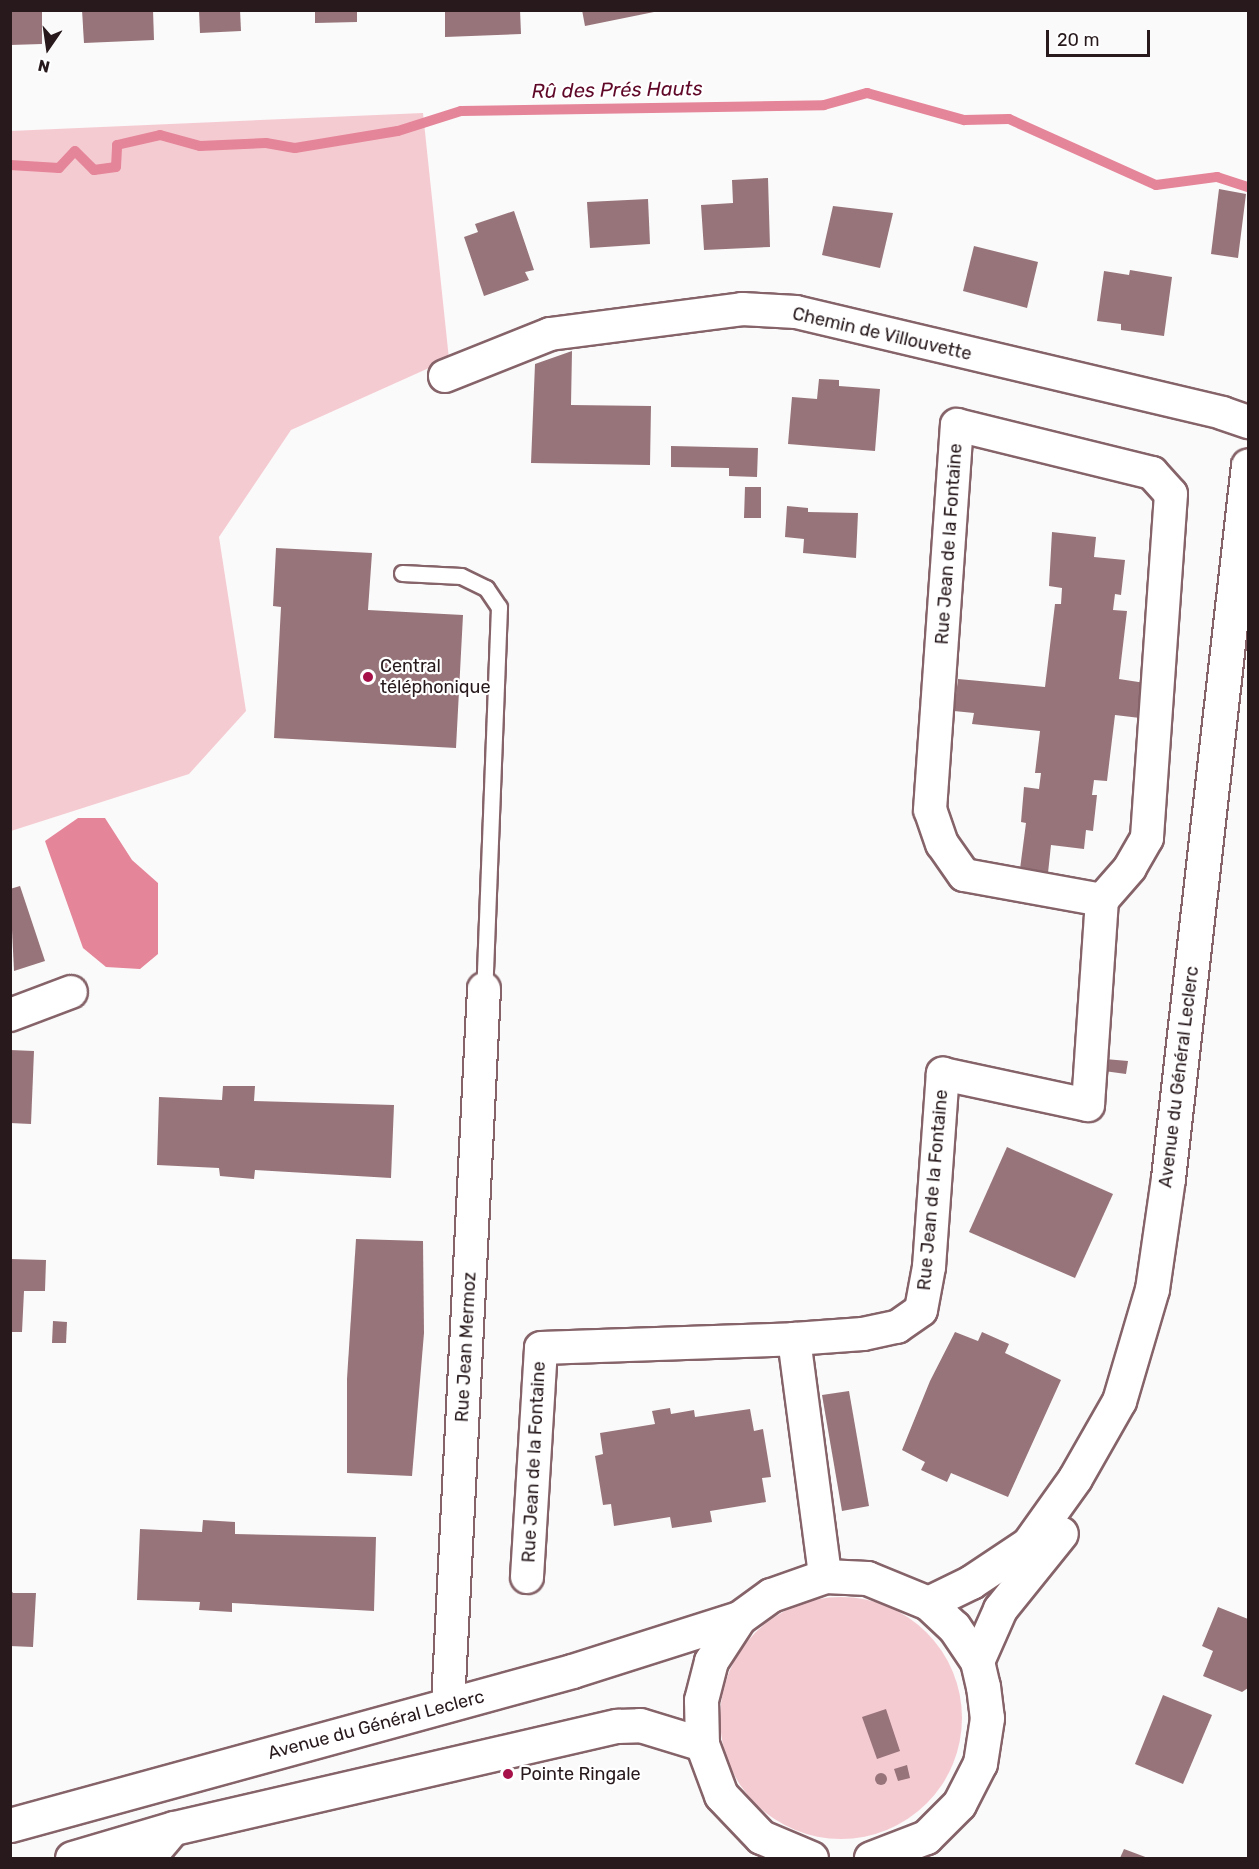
<!DOCTYPE html>
<html>
<head>
<meta charset="utf-8">
<style>
	body { margin:0 }
	#map { position:relative; width:1259px; height:1869px; overflow:hidden; background:#fafafa; font-family:Rubik,sans-serif }
	div>[style] { position:absolute }
	.green>* { inset:0; background:#f5cbd2 }
	.round { border-radius:50% }
	.water>* { inset:0; background:#e58599 }
	.stream>* { height:10px; margin:-5px; padding:0 5px; transform-origin:5px; border-radius:5px; background:#e58599 }
	.building>* { inset:0; background:#97747a }
	.roads { filter:drop-shadow(2px 0 #856369) drop-shadow(-2px 0 #856369) drop-shadow(0 2px #856369) drop-shadow(0 -2px #856369) }
	.service>* { height:15px; margin:-7.5px; padding:0 7.5px; transform-origin:7.5px; border-radius:7.5px; background:#fff }
	.minor>* { height:32px; margin:-16px; padding:0 16px; transform-origin:16px; border-radius:16px; background:#fff }
	.secondary>* { height:33px; margin:-16.5px; padding:0 16.5px; transform-origin:16.5px; border-radius:16.5px; background:#fff }
	.dots>* { width:16px; height:16px; translate:-50% -50%; box-sizing:border-box; border:3px solid #fff; border-radius:50% }
	span { translate:-50% -50%; white-space:nowrap; text-align:center; line-height:1.15; -webkit-text-stroke:4.5px #fff; paint-order:stroke }
	.street-label { font-size:18px; color:#27191c }
	.poi-label { font-size:18px; color:#27191c }
	.left { translate:0 -50%; text-align:left }
	.water-label { font-size:20px; color:#600828; font-style:italic }
	.frame { position:absolute; inset:0; border:12px solid #27191c; pointer-events:none }
	.north { position:absolute; left:18px; top:18px; width:60px; height:60px; -webkit-text-stroke:4px #fff; paint-order:stroke; rotate:193deg; font-size:16px; font-weight:700; line-height:24px; text-align:center; color:#27191c }
	.north::after { content:''; display:block; margin:auto; width:21px; height:27px; background:#27191c; clip-path:polygon(50% 0,100% 100%,50% 72%,0 100%) }
	.scale { position:absolute; left:1046px; top:30px; width:104px; height:27px; box-sizing:border-box; border:3px solid #27191c; border-top:0; padding-left:8px; font-size:18px; line-height:21px; white-space:nowrap; color:#27191c; -webkit-text-stroke:4px #fff; paint-order:stroke }
</style>
</head>
<body>
<div id="map">
	<div class="green">
		<div style="clip-path:polygon(423px 113px,449px 359px,291px 430px,219px 537px,246px 711px,189px 774px,11px 831px,10px 131px)"></div>
		<div class="round" style="left:720px;top:1597px;width:242px;height:242px"></div>
	</div>
	<div class="water">
		<div style="clip-path:polygon(78px 818px,105px 818px,132px 860px,158px 883px,158px 954px,140px 969px,106px 967px,83px 948px,45px 841px)"></div>
	</div>
	<div class="stream">
		<div style="left:10px;top:165px;width:49px;rotate:3.5deg"></div>
		<div style="left:59px;top:168px;width:23px;rotate:-47deg"></div>
		<div style="left:75px;top:151px;width:27px;rotate:45deg"></div>
		<div style="left:94px;top:170px;width:22px;rotate:-8deg"></div>
		<div style="left:116px;top:167px;width:22px;rotate:-87deg"></div>
		<div style="left:117px;top:145px;width:44px;rotate:-13.1deg"></div>
		<div style="left:160px;top:135px;width:41px;rotate:15.4deg"></div>
		<div style="left:200px;top:146px;width:66px;rotate:-2.6deg"></div>
		<div style="left:266px;top:143px;width:29px;rotate:10deg"></div>
		<div style="left:295px;top:148px;width:104px;rotate:-9.4deg"></div>
		<div style="left:398px;top:131px;width:66px;rotate:-17.6deg"></div>
		<div style="left:461px;top:111px;width:363px;rotate:-0.9deg"></div>
		<div style="left:824px;top:105px;width:45px;rotate:-15.6deg"></div>
		<div style="left:867px;top:93px;width:101px;rotate:15.6deg"></div>
		<div style="left:964px;top:120px;width:45px;rotate:-1.3deg"></div>
		<div style="left:1009px;top:119px;width:161px;rotate:24.2deg"></div>
		<div style="left:1156px;top:185px;width:62px;rotate:-7.5deg"></div>
		<div style="left:1217px;top:177px;width:33px;rotate:18deg"></div>
	</div>
	<div class="building">
		<div style="clip-path:polygon(10px 10px,42px 10px,42px 44px,10px 45px)"></div>
		<div style="clip-path:polygon(82px 10px,153px 10px,154px 40px,84px 43px)"></div>
		<div style="clip-path:polygon(199px 10px,240px 10px,241px 31px,200px 33px)"></div>
		<div style="clip-path:polygon(315px 10px,357px 10px,357px 22px,315px 23px)"></div>
		<div style="clip-path:polygon(445px 10px,520px 10px,521px 34px,445px 37px)"></div>
		<div style="clip-path:polygon(582px 10px,654px 10px,654px 12px,585px 26px)"></div>
		<div style="clip-path:polygon(768px 178px,770px 247px,704px 250px,701px 205px,733px 203px,732px 180px)"></div>
		<div style="clip-path:polygon(1219px 189px,1246px 194px,1238px 258px,1211px 254px)"></div>
		<div style="clip-path:polygon(648px 199px,650px 244px,590px 248px,587px 202px)"></div>
		<div style="clip-path:polygon(833px 206px,893px 213px,880px 268px,822px 255px)"></div>
		<div style="clip-path:polygon(514px 211px,534px 270px,525px 272px,529px 280px,484px 296px,464px 237px,478px 232px,475px 224px)"></div>
		<div style="clip-path:polygon(974px 246px,1038px 262px,1027px 308px,963px 291px)"></div>
		<div style="clip-path:polygon(1130px 270px,1172px 277px,1164px 336px,1121px 330px,1121px 324px,1097px 321px,1104px 271px,1129px 275px)"></div>
		<div style="clip-path:polygon(572px 351px,571px 405px,651px 406px,650px 465px,531px 463px,535px 364px)"></div>
		<div style="clip-path:polygon(819px 379px,839px 380px,839px 386px,880px 389px,875px 451px,788px 444px,792px 397px,817px 399px)"></div>
		<div style="clip-path:polygon(671px 446px,758px 448px,757px 477px,729px 476px,729px 468px,671px 467px)"></div>
		<div style="clip-path:polygon(745px 487px,761px 487px,761px 518px,744px 518px)"></div>
		<div style="clip-path:polygon(787px 506px,808px 508px,808px 512px,858px 513px,856px 558px,803px 553px,804px 539px,785px 537px)"></div>
		<div style="clip-path:polygon(1052px 532px,1096px 537px,1094px 557px,1125px 560px,1121px 595px,1115px 594px,1113px 610px,1127px 611px,1119px 679px,1145px 683px,1140px 718px,1115px 715px,1107px 781px,1094px 780px,1092px 795px,1097px 795px,1093px 831px,1086px 830px,1084px 849px,1051px 845px,1048px 873px,1020px 869px,1026px 823px,1021px 822px,1024px 787px,1039px 789px,1041px 773px,1035px 773px,1040px 731px,972px 724px,974px 713px,954px 711px,958px 679px,1045px 687px,1055px 604px,1061px 604px,1062px 588px,1049px 586px)"></div>
		<div style="clip-path:polygon(276px 548px,372px 553px,368px 610px,463px 615px,456px 748px,274px 738px,281px 607px,273px 606px)"></div>
		<div style="clip-path:polygon(20px 886px,45px 961px,14px 971px,10px 889px)"></div>
		<div style="clip-path:polygon(10px 1050px,34px 1051px,31px 1124px,10px 1123px)"></div>
		<div style="clip-path:polygon(1105px 1059px,1128px 1061px,1126px 1074px,1104px 1071px)"></div>
		<div style="clip-path:polygon(223px 1086px,255px 1086px,254px 1101px,394px 1105px,391px 1178px,255px 1170px,254px 1179px,220px 1176px,219px 1168px,157px 1165px,159px 1097px,222px 1100px)"></div>
		<div style="clip-path:polygon(1007px 1147px,1113px 1194px,1075px 1278px,969px 1232px)"></div>
		<div style="clip-path:polygon(356px 1239px,423px 1241px,424px 1333px,412px 1476px,347px 1473px,347px 1379px)"></div>
		<div style="clip-path:polygon(10px 1259px,46px 1260px,45px 1291px,24px 1291px,22px 1332px,10px 1332px)"></div>
		<div style="clip-path:polygon(53px 1321px,67px 1322px,66px 1343px,52px 1343px)"></div>
		<div style="clip-path:polygon(955px 1332px,978px 1341px,982px 1332px,1009px 1344px,1005px 1353px,1061px 1380px,1008px 1497px,951px 1473px,947px 1482px,921px 1470px,925px 1462px,902px 1450px,930px 1381px)"></div>
		<div style="clip-path:polygon(849px 1391px,869px 1506px,842px 1511px,822px 1395px)"></div>
		<div style="clip-path:polygon(670px 1408px,671px 1414px,694px 1410px,695px 1417px,750px 1409px,754px 1431px,763px 1429px,771px 1477px,762px 1478px,766px 1502px,710px 1511px,712px 1522px,672px 1528px,670px 1517px,614px 1526px,611px 1504px,603px 1505px,595px 1456px,603px 1454px,600px 1433px,655px 1424px,652px 1411px)"></div>
		<div style="clip-path:polygon(203px 1520px,235px 1522px,235px 1534px,376px 1537px,374px 1611px,232px 1603px,232px 1612px,199px 1610px,200px 1602px,137px 1600px,140px 1529px,202px 1532px)"></div>
		<div style="clip-path:polygon(10px 1589px,13px 1593px,36px 1593px,33px 1647px,10px 1646px)"></div>
		<div style="clip-path:polygon(1218px 1607px,1248px 1619px,1248px 1688px,1242px 1692px,1203px 1676px,1213px 1651px,1202px 1646px)"></div>
		<div style="clip-path:polygon(1163px 1695px,1212px 1715px,1183px 1784px,1135px 1764px)"></div>
		<div style="clip-path:polygon(886px 1709px,900px 1751px,877px 1759px,862px 1717px)"></div>
		<div style="clip-path:polygon(907px 1765px,910px 1778px,898px 1781px,894px 1769px)"></div>
		<div class="round" style="left:875px;top:1773px;width:12px;height:12px"></div>
		<div style="clip-path:polygon(1124px 1849px,1148px 1858px,1120px 1858px)"></div>
	</div>
	<div class="roads">
		<div class="service">
			<div style="left:402px;top:573px;width:59px;rotate:2.9deg"></div>
			<div style="left:461px;top:576px;width:28px;rotate:26deg"></div>
			<div style="left:486px;top:588px;width:23px;rotate:56deg"></div>
			<div style="left:499px;top:607px;width:382px;rotate:92.2deg"></div>
		</div>
		<div class="minor">
			<div style="left:445px;top:376px;width:113px;rotate:-21.8deg"></div>
			<div style="left:550px;top:334px;width:194px;rotate:-7.4deg"></div>
			<div style="left:742px;top:309px;width:54px;rotate:3.2deg"></div>
			<div style="left:796px;top:312px;width:438px;rotate:13.3deg"></div>
			<div style="left:1222px;top:413px;width:28px;rotate:19deg"></div>
			<div style="left:10px;top:1015px;width:65px;rotate:-20.7deg"></div>
			<div style="left:794px;top:1339px;width:239px;rotate:82.5deg"></div>
			<div style="left:527px;top:1577px;width:229px;rotate:-86.5deg"></div>
			<div style="left:541px;top:1348px;width:253px;rotate:-2deg"></div>
			<div style="left:794px;top:1339px;width:69px;rotate:-4.1deg"></div>
			<div style="left:863px;top:1334px;width:35px;rotate:-12deg"></div>
			<div style="left:897px;top:1327px;width:29px;rotate:-35deg"></div>
			<div style="left:921px;top:1310px;width:44px;rotate:-79.5deg"></div>
			<div style="left:929px;top:1267px;width:194px;rotate:-85.9deg"></div>
			<div style="left:943px;top:1074px;width:148px;rotate:12.1deg"></div>
			<div style="left:1088px;top:1105px;width:205px;rotate:-86.1deg"></div>
			<div style="left:1102px;top:900px;width:140px;rotate:-169.7deg"></div>
			<div style="left:964px;top:875px;width:38px;rotate:-125deg"></div>
			<div style="left:942px;top:844px;width:36px;rotate:-109deg"></div>
			<div style="left:930px;top:810px;width:386px;rotate:-86deg"></div>
			<div style="left:957px;top:425px;width:201px;rotate:13.8deg"></div>
			<div style="left:1152px;top:473px;width:28px;rotate:48deg"></div>
			<div style="left:1171px;top:494px;width:345px;rotate:94deg"></div>
			<div style="left:1147px;top:838px;width:34px;rotate:120deg"></div>
			<div style="left:1130px;top:868px;width:43px;rotate:131.2deg"></div>
			<div style="left:448px;top:1705px;width:717px;rotate:-87.12deg"></div>
			<div style="left:149px;top:1858px;width:39px;rotate:-50deg"></div>
		</div>
		<div class="secondary">
			<div style="left:928px;top:1603px;width:48px;rotate:-26deg"></div>
			<div style="left:971px;top:1582px;width:69px;rotate:-33.7deg"></div>
			<div style="left:1028px;top:1544px;width:81px;rotate:-54.5deg"></div>
			<div style="left:1075px;top:1478px;width:89px;rotate:-60.3deg"></div>
			<div style="left:1119px;top:1401px;width:117px;rotate:-73.6deg"></div>
			<div style="left:1152px;top:1289px;width:112px;rotate:-81.8deg"></div>
			<div style="left:1168px;top:1178px;width:717px;rotate:-83.6deg"></div>
			<div style="left:977px;top:1661px;width:57px;rotate:-66.1deg"></div>
			<div style="left:1000px;top:1609px;width:97px;rotate:-51.2deg"></div>
			<div style="left:10px;top:1825px;width:583px;rotate:-15.32deg"></div>
			<div style="left:572px;top:1671px;width:175px;rotate:-17.6deg"></div>
			<div style="left:72px;top:1858px;width:106px;rotate:-16.4deg"></div>
			<div style="left:174px;top:1828px;width:455px;rotate:-13deg"></div>
			<div style="left:617px;top:1726px;width:23px;rotate:-2deg"></div>
			<div style="left:640px;top:1725px;width:65px;rotate:17deg"></div>
			<div style="left:811px;top:1858px;width:54px;rotate:-157.2deg"></div>
			<div style="left:761px;top:1837px;width:58px;rotate:-133.6deg"></div>
			<div style="left:721px;top:1795px;width:54px;rotate:-110.4deg"></div>
			<div style="left:702px;top:1744px;width:44px;rotate:-91.3deg"></div>
			<div style="left:701px;top:1700px;width:40px;rotate:-75.6deg"></div>
			<div style="left:711px;top:1661px;width:51px;rotate:-56.9deg"></div>
			<div style="left:739px;top:1618px;width:39px;rotate:-36deg"></div>
			<div style="left:771px;top:1595px;width:57px;rotate:-19.4deg"></div>
			<div style="left:825px;top:1576px;width:42px;rotate:2.7deg"></div>
			<div style="left:867px;top:1578px;width:66px;rotate:22.3deg"></div>
			<div style="left:928px;top:1603px;width:35px;rotate:43deg"></div>
			<div style="left:954px;top:1627px;width:41px;rotate:55.9deg"></div>
			<div style="left:977px;top:1661px;width:26px;rotate:77deg"></div>
			<div style="left:983px;top:1686px;width:32px;rotate:83deg"></div>
			<div style="left:987px;top:1718px;width:46px;rotate:98.8deg"></div>
			<div style="left:980px;top:1763px;width:46px;rotate:117.1deg"></div>
			<div style="left:959px;top:1804px;width:47px;rotate:135deg"></div>
			<div style="left:926px;top:1837px;width:59px;rotate:159.1deg"></div>
		</div>
	</div>
	<div class="dots">
		<div style="left:368px;top:677px;background:#a6114a"></div>
		<div style="left:508px;top:1774px;background:#a6114a"></div>
	</div>
	<div class="street-label">
		<span style="left:882px;top:334px;rotate:13deg">Chemin de Villouvette</span>
		<span style="left:949px;top:544px;rotate:-86deg">Rue Jean de la Fontaine</span>
		<span style="left:1179px;top:1077px;rotate:-83deg">Avenue du Général Leclerc</span>
		<span style="left:933px;top:1190px;rotate:-85deg">Rue Jean de la Fontaine</span>
		<span style="left:466px;top:1347px;rotate:-87deg">Rue Jean Mermoz</span>
		<span style="left:534px;top:1462px;rotate:-87deg">Rue Jean de la Fontaine</span>
		<span style="left:376px;top:1725px;rotate:-15deg">Avenue du Général Leclerc</span>
	</div>
	<div class="poi-label">
		<span class="left" style="left:380px;top:677px">Central<br>téléphonique</span>
		<span class="left" style="left:520px;top:1774px">Pointe Ringale</span>
	</div>
	<div class="water-label">
		<span style="left:617px;top:90px;rotate:-1deg">Rû des Prés Hauts</span>
	</div>
	<div class="frame"></div>
	<div class="north">N</div>
	<div class="scale">20 m</div>
</div>
</body>
</html>
